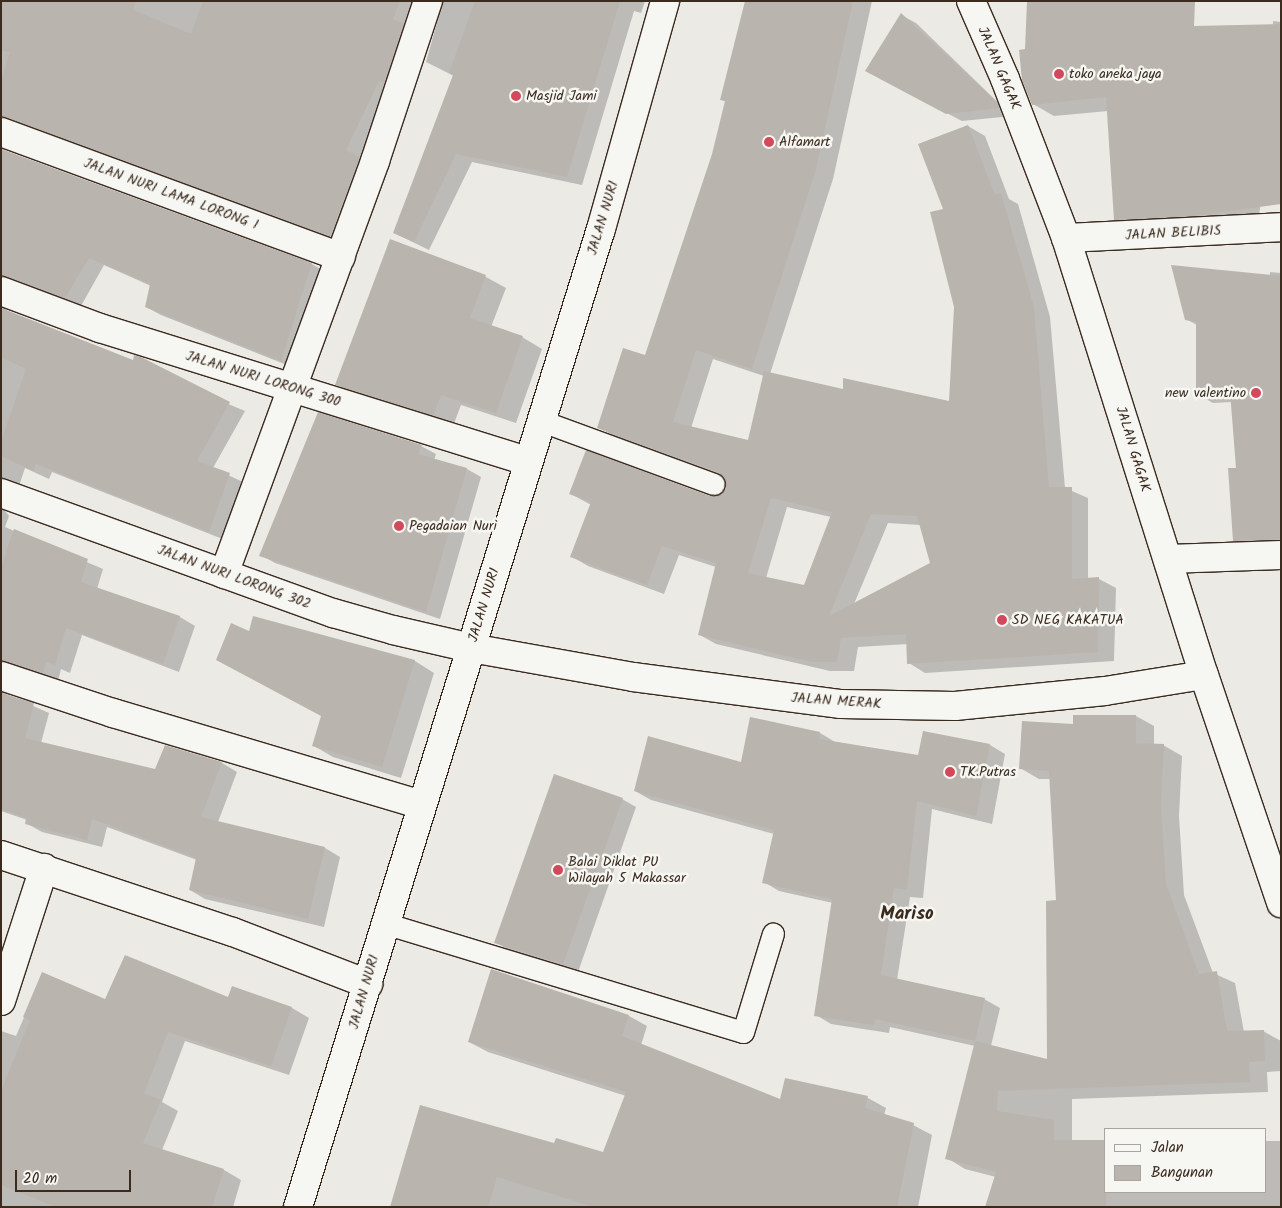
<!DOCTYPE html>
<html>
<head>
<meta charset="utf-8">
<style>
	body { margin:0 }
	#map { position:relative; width:1282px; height:1208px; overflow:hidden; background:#ebeae5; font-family:Kalam,sans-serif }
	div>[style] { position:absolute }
	.shadow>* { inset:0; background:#0003 }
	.building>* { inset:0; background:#bab4ae }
	.roads { filter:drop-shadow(1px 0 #3b2a1e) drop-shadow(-1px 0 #3b2a1e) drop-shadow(0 1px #3b2a1e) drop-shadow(0 -1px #3b2a1e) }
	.lane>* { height:21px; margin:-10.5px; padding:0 10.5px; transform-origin:10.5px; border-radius:10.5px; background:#f6f6f2 }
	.street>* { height:28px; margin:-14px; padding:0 14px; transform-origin:14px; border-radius:14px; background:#f6f6f2 }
	.secondary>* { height:28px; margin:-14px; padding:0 14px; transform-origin:14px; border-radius:14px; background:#f6f6f2 }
	.dots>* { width:14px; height:14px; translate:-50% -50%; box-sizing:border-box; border:2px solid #f6f6f2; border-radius:50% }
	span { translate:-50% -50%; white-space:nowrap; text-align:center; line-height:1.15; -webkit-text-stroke:5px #f6f6f2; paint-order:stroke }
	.street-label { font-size:14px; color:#3b2a1e }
	.poi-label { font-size:14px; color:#3b2a1e }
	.left { translate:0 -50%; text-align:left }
	.right { translate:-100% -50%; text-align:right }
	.district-label { font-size:19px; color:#3b2a1e; font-weight:700 }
	.frame { position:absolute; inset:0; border:2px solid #3b2a1e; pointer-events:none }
	.legend { position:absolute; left:1104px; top:1128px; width:162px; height:65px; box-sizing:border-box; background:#f6f6f2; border:1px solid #aba49d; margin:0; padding:6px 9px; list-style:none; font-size:15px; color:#3b2a1e }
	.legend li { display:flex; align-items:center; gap:10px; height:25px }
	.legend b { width:25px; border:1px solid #aba49d }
	.scale { position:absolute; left:15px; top:1170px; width:116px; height:22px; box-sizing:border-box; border:2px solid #3b2a1e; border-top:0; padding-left:6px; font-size:15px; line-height:18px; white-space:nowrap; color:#3b2a1e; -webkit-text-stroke:4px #f6f6f2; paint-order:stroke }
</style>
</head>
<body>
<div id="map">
	<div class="shadow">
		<div style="clip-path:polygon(1px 1px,431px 1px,345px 244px,1px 136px)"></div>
		<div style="clip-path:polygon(443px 1px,645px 1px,641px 13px,634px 11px,582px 185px,472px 162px,429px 250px,394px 233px,454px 76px,426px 62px)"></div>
		<div style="clip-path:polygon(evenodd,747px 1px,872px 1px,833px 179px,770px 374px,844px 390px,950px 402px,956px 307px,945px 209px,968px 126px,985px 136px,1009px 199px,1018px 204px,1050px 317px,1065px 488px,1088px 498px,1088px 579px,1099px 579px,1116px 588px,1114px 661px,925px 673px,909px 663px,908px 644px,858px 647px,854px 671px,830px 671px,716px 644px,700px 635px,716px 567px,679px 555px,664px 594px,588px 566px,571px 556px,591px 505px,571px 494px,710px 497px,722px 495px,727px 488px,725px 477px,615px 437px,599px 427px,646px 357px,713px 155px,726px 102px,721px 99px,747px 1px,713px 359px,764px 376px,748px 442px,691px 428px,713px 359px,747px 1px,787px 507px,831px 517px,804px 586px,766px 578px,787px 507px,747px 1px,888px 523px,920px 525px,931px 564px,854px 604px,888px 523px)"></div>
		<div style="clip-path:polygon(901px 15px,916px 23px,1012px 116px,962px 121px,881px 79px)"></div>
		<div style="clip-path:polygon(1273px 21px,1281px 22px,1281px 185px,1264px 183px,1258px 221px,1136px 231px,1115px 219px,1108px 111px,1054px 116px,1033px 104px,1020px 51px,1168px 123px,1273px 26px)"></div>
		<div style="clip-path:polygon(1px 137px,4px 151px,312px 264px,327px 273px,297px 369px,161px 315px,146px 307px,151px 286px,104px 265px,81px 306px,15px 284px,1px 300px)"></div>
		<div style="clip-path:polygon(391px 241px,486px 277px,506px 288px,491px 327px,522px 337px,542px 349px,516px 423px,461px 405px,453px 426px,356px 396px,336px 384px)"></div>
		<div style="clip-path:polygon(1270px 272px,1281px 273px,1281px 550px,1250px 550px,1234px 540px,1237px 469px,1232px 402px,1213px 403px,1197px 394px,1197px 325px,1186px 319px,1270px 276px)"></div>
		<div style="clip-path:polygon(1px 304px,8px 312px,245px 411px,213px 468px,245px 483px,225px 540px,52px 472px,49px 479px,25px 468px,19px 486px,1px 503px)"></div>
		<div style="clip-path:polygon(421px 446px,436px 454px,434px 460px,467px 469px,481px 477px,440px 619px,275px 563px,261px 555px)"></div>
		<div style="clip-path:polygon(1px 506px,9px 516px,5px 527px,103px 569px,97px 589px,180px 617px,195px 626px,179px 672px,82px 635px,70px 673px,61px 669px,58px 681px,1px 680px)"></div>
		<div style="clip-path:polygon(254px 618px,415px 661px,434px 673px,401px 778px,333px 757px,314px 746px,323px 716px,250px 633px)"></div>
		<div style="clip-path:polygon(1px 680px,4px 693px,49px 713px,41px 743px,156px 771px,165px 746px,222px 763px,237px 772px,218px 822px,325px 848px,340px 857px,324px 927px,205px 899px,190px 890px,197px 860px,107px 827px,102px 847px,42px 832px,26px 823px,27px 820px,1px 811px)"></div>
		<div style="clip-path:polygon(1136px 716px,1154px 726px,1154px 745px,1163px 745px,1182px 756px,1179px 816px,1184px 895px,1213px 973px,1235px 983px,1244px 1032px,1263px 1031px,1281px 1041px,1281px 1071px,1267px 1072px,1268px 1092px,1072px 1099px,1072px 1141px,1106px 1192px,1266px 1192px,1266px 1141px,1281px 1141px,1281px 1207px,986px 1207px,996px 1177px,965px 1169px,947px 1158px,975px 1046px,890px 1027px,889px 1033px,831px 1024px,816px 1015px,833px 903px,779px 891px,764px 882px,774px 834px,651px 800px,635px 791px,742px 763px,820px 733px,835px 742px,919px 756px,990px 745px,1005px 754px,992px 824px,932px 809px,923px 898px,910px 897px,897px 980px,984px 999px,1000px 1008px,991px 1046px,1048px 1061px,1058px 901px,1051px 779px,1039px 779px,1020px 768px,1074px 726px)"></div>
		<div style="clip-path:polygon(622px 799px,636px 807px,578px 972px,509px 950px,495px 942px)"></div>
		<div style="clip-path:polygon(43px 973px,106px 1001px,229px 999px,292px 1008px,309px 1018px,289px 1075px,185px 1041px,162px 1102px,178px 1111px,162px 1150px,224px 1170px,241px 1180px,233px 1207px,1px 1207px,1px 1031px,16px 1036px)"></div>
		<div style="clip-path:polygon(629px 1016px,647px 1026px,641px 1045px,781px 1101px,868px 1098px,886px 1108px,884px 1115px,913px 1125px,932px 1135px,918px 1207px,393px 1207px,555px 1144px,603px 1153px,626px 1096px,488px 1052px,469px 1042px)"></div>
	</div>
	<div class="building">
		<div style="clip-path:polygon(1px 1px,136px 1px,133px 10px,191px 34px,203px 1px,400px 1px,393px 19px,404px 24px,384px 83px,379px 81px,346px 150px,360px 157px,330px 236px,1px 117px,1px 80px,10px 52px,1px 50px)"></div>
		<div style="clip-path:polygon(475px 1px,620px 1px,567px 177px,456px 154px,414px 242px,393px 233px,453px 75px,449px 73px)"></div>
		<div style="clip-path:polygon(evenodd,745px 1px,853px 1px,816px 169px,752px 369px,696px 350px,673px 422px,748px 440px,764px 371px,843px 389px,843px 378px,949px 401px,954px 307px,930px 212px,943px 209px,918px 144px,968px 125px,995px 195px,1001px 193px,1034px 307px,1049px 487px,1072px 487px,1072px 579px,1099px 577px,1098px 652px,907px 664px,906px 634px,841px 638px,837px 662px,812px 662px,698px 635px,716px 563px,662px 546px,647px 585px,570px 557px,591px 502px,569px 494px,586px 450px,710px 496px,722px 494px,726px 488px,724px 476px,718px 472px,597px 428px,623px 348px,645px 355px,712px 154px,725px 101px,720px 100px,745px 1px,771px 498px,832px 512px,804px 585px,748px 573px,771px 498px,745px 1px,871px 514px,917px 516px,930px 563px,829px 616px,871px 514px)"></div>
		<div style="clip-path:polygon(1027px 1px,1195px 1px,1194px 26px,1281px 24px,1281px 204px,1192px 216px,1114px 220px,1106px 97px,1032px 105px,1022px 80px,1019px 50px,1025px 49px)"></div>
		<div style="clip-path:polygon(901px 13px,998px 103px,999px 108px,946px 114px,865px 71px)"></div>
		<div style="clip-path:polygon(1px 149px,312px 263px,281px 361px,145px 307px,150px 284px,89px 258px,65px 298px,1px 276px)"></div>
		<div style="clip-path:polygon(390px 239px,486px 275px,470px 318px,523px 336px,496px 413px,441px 395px,433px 416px,335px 385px)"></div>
		<div style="clip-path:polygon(1171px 265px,1281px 276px,1281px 539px,1233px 541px,1228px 468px,1236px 468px,1230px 392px,1196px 395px,1196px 322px,1185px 320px)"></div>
		<div style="clip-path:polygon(1px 308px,133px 360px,134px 355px,141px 357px,230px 402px,197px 461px,230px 473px,209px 532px,36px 464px,33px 471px,1px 456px,1px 442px,26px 369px,1px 357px)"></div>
		<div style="clip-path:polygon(318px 412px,422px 445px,418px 454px,467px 468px,426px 612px,259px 556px)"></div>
		<div style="clip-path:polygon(14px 529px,88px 559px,81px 582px,180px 616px,163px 664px,66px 628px,55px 665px,46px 662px,43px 673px,1px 661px,1px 567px)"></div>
		<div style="clip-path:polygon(253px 616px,415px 660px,382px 767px,312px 746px,321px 716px,216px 660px,231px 623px,249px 631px)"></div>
		<div style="clip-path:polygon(1px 693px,34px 703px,25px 738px,155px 769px,165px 745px,222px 762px,201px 817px,325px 847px,308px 919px,189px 890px,196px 858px,92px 819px,87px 840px,25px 824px,26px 818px,1px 809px)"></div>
		<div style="clip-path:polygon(1073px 715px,1136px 715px,1136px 743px,1164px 744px,1161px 805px,1166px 884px,1199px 974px,1217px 971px,1227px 1031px,1264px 1030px,1265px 1061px,1249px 1062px,1250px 1082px,998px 1091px,997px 1111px,1054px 1120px,1054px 1140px,1106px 1140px,1106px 1207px,985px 1207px,996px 1172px,945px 1159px,975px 1041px,1047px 1059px,1046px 901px,1056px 900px,1049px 771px,1019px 769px,1022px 721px,1073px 724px)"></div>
		<div style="clip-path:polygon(750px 717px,820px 732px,819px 739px,918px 755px,923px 731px,990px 744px,976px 816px,917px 801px,907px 890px,894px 888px,881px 975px,985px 998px,975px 1041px,875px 1019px,874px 1025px,814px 1016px,832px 899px,762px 883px,774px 830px,634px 791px,648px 736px,741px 762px)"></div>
		<div style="clip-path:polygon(554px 774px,623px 798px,563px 964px,494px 943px)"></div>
		<div style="clip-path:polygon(125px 955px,228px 997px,232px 986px,292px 1007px,271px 1066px,168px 1032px,144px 1093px,161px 1100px,143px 1143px,224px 1169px,212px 1207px,56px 1207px,1px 1185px,1px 1091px,30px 1020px,23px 1017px,42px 972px,105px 999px)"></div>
		<div style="clip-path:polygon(491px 969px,629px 1015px,622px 1036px,780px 1099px,785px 1078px,868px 1096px,865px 1108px,914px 1123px,897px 1207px,594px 1207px,497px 1177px,488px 1207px,390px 1207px,420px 1105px,554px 1143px,556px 1138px,603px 1152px,626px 1092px,468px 1042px)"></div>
	</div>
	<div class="roads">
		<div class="lane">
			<div style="left:539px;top:420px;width:186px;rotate:20.1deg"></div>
			<div style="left:384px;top:923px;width:375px;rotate:16.9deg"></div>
			<div style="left:743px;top:1032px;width:103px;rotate:-73.1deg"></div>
		</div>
		<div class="street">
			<div style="left:1px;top:132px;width:362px;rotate:20.2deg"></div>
			<div style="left:1066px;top:238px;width:215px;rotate:-2.9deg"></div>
			<div style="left:1px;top:291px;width:106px;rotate:20.5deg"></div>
			<div style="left:100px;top:328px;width:446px;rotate:17.3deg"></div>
			<div style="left:1px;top:493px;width:353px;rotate:19.9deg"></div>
			<div style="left:333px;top:613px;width:62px;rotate:15.8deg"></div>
			<div style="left:393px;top:630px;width:80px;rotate:13deg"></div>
			<div style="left:471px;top:648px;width:165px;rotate:10.1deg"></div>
			<div style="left:633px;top:677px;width:210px;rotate:7.4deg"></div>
			<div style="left:841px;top:704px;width:114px;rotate:1deg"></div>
			<div style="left:955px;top:706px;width:151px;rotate:-5.7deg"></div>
			<div style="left:1105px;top:691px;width:100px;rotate:-9.2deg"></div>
			<div style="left:1168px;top:559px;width:113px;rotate:-2deg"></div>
			<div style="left:224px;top:574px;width:440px;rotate:-69.9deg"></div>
			<div style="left:375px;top:161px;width:169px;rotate:-71.7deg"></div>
			<div style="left:1px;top:676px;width:118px;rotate:18.3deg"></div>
			<div style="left:113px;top:713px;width:321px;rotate:16.6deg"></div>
			<div style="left:1px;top:855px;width:244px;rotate:18.4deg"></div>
			<div style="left:233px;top:932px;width:145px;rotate:21.1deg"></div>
			<div style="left:1px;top:1001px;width:140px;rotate:-72.1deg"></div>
		</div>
		<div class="secondary">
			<div style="left:971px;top:1px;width:85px;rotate:66.4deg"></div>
			<div style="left:1005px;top:79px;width:170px;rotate:69deg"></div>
			<div style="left:1066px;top:238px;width:458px;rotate:72.5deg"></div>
			<div style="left:1204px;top:675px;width:241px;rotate:71.3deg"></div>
			<div style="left:298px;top:1207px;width:1024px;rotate:-72.79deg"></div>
			<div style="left:601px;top:229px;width:237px;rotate:-74.3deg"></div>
		</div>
	</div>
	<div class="dots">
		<div style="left:1059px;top:74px;background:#d1495b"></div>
		<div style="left:516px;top:96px;background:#d1495b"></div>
		<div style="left:769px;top:142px;background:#d1495b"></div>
		<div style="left:1256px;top:393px;background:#d1495b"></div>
		<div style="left:399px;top:526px;background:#d1495b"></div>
		<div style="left:1002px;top:620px;background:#d1495b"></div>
		<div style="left:950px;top:772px;background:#d1495b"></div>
		<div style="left:558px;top:870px;background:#d1495b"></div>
	</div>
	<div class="street-label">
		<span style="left:999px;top:68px;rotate:67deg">JALAN GAGAK</span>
		<span style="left:171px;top:194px;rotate:20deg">JALAN NURI LAMA LORONG 1</span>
		<span style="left:603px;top:218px;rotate:-73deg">JALAN NURI</span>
		<span style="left:1173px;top:233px;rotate:-3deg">JALAN BELIBIS</span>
		<span style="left:263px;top:379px;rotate:17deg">JALAN NURI LORONG 300</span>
		<span style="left:1133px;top:449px;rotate:73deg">JALAN GAGAK</span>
		<span style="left:234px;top:577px;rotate:20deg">JALAN NURI LORONG 302</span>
		<span style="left:484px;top:605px;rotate:-73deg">JALAN NURI</span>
		<span style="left:836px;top:701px;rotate:4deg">JALAN MERAK</span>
		<span style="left:364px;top:992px;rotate:-74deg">JALAN NURI</span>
	</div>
	<div class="poi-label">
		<span class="left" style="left:1069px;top:74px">toko aneka jaya</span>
		<span class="left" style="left:526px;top:96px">Masjid Jami</span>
		<span class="left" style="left:779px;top:142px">Alfamart</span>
		<span class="right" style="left:1246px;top:393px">new valentino</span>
		<span class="left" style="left:409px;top:526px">Pegadaian Nuri</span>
		<span class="left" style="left:1012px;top:620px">SD NEG KAKATUA</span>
		<span class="left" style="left:960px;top:772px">TK.Putras</span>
		<span class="left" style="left:568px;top:870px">Balai Diklat PU<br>Wilayah 5 Makassar</span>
	</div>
	<div class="district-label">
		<span style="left:907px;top:915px">Mariso</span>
	</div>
	<div class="frame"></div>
	<ul class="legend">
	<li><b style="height:6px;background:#f6f6f2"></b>Jalan</li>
	<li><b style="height:14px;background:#bab4ae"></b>Bangunan</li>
	</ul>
	<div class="scale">20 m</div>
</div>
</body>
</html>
